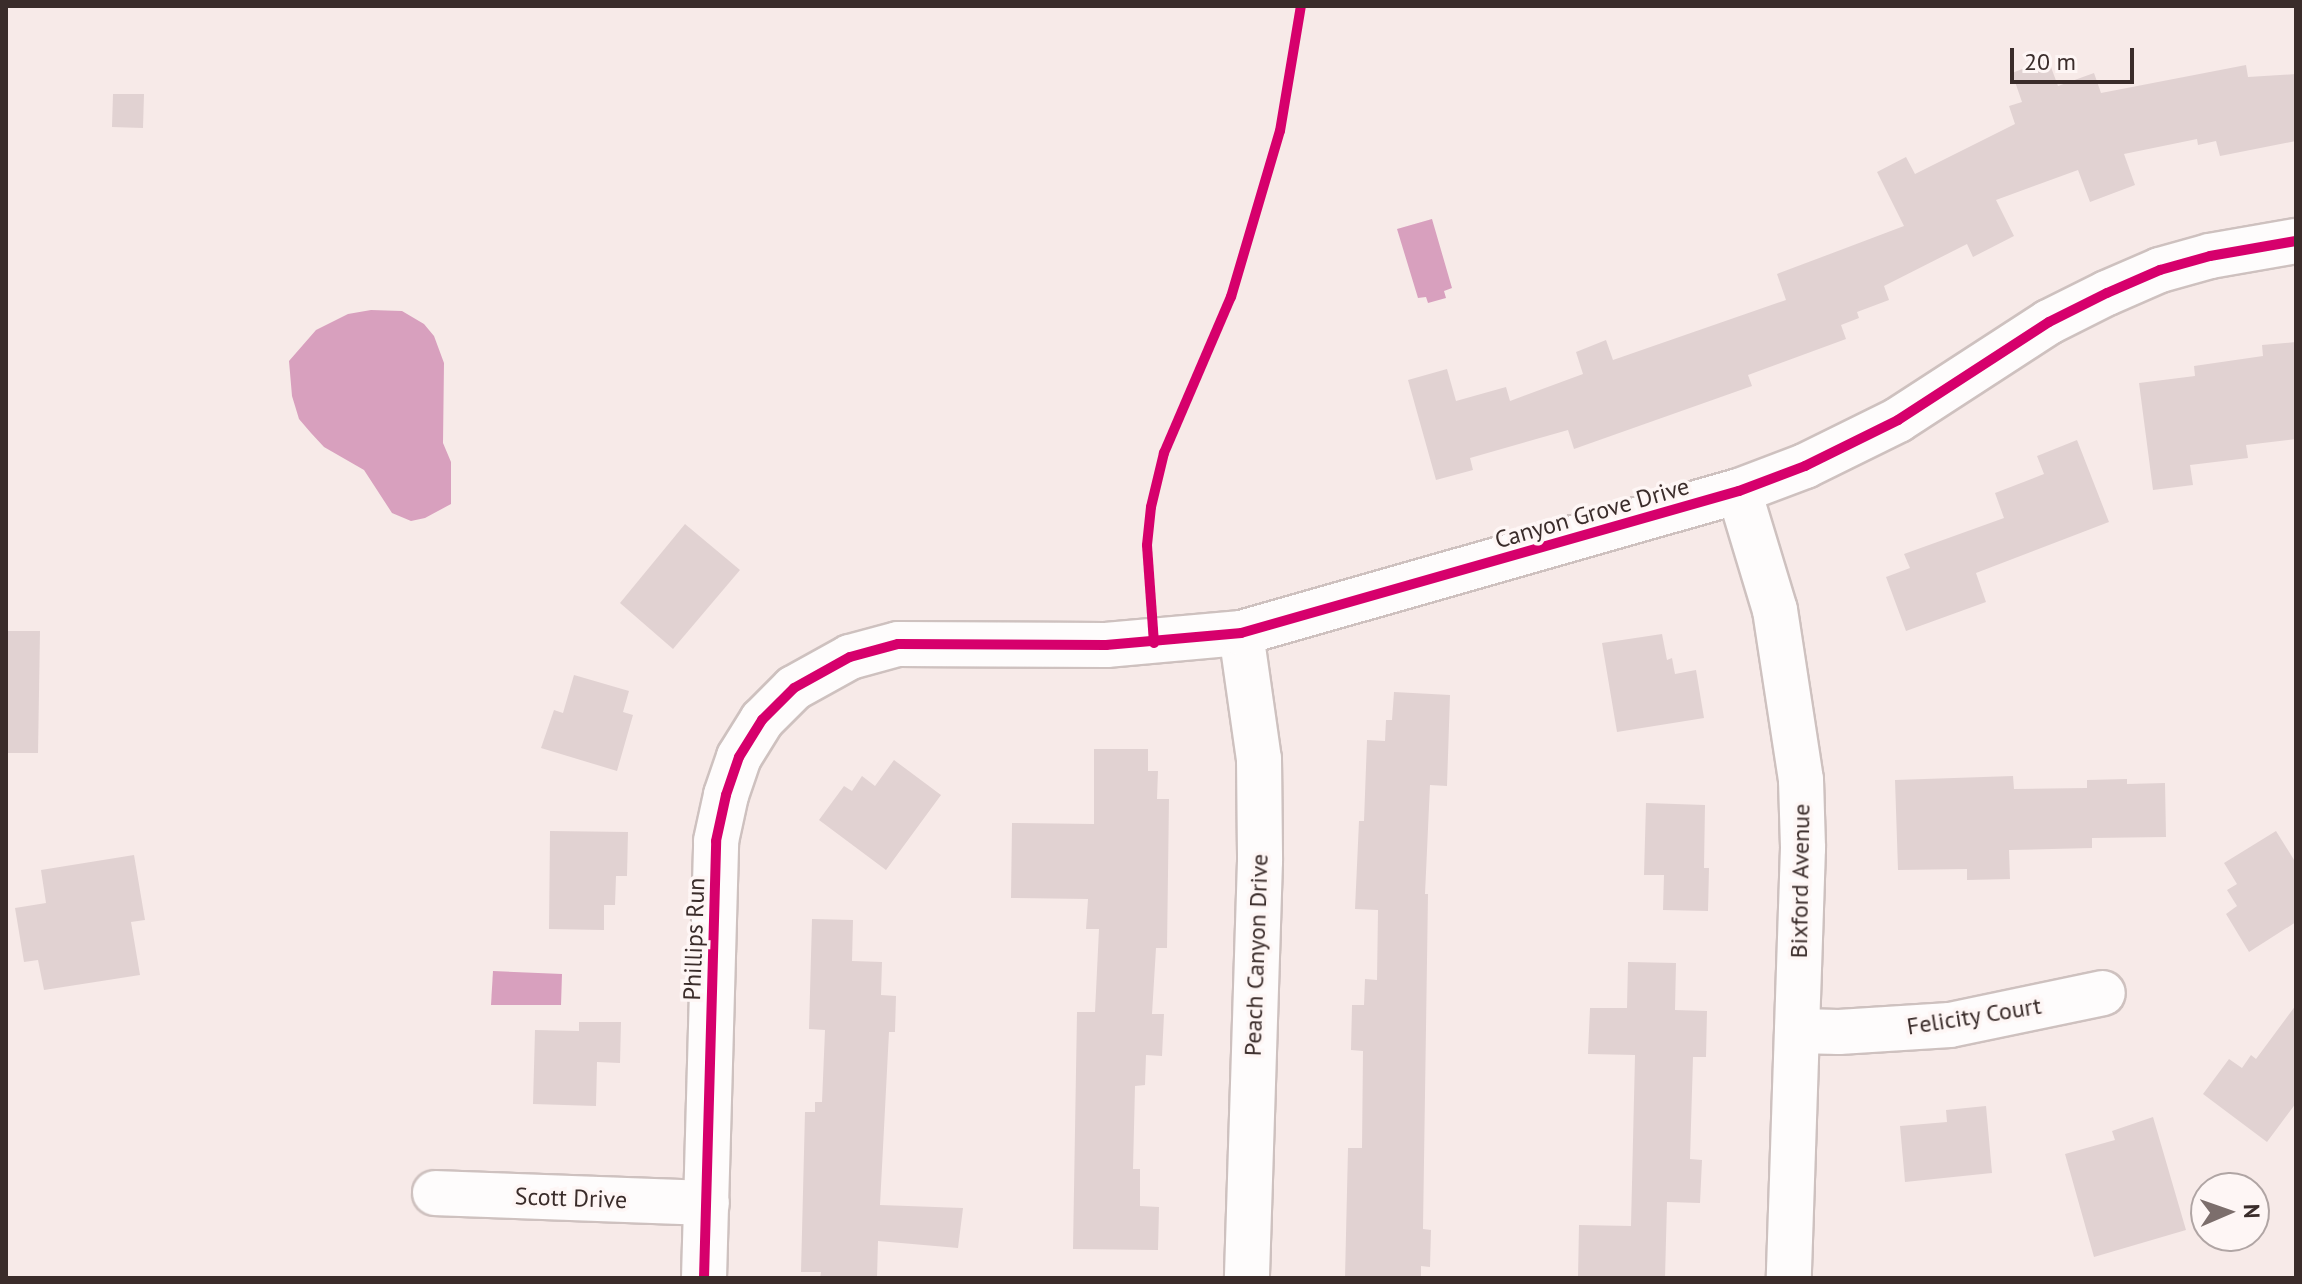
<!DOCTYPE html>
<html>
<head>
<meta charset="utf-8">
<style>
	body { margin:0 }
	#map { position:relative; width:2302px; height:1284px; overflow:hidden; background:#f7eae8; font-family:"PT Sans",sans-serif }
	div>[style] { position:absolute }
	.water>* { inset:0; background:#d8a0be }
	.building>* { inset:0; background:#e1d2d2 }
	.roads { filter:drop-shadow(2px 0 #cec1bf) drop-shadow(-2px 0 #cec1bf) drop-shadow(0 2px #cec1bf) drop-shadow(0 -2px #cec1bf) }
	.minor>* { height:44px; margin:-22px; padding:0 22px; transform-origin:22px; border-radius:22px; background:#fefcfc }
	.cycleway>* { height:10px; margin:-5px; padding:0 5px; transform-origin:5px; border-radius:5px; background:#d6006c }
	span { translate:-50% -50%; white-space:nowrap; text-align:center; line-height:1.15; -webkit-text-stroke:7px #fef6f5; paint-order:stroke }
	.street-label { font-size:24px; color:#3a2c2a }
	.frame { position:absolute; inset:0; border:8px solid #3a2c2a; pointer-events:none }
	.north { position:absolute; left:2190px; top:1172px; width:80px; height:80px; box-sizing:border-box; background:#fef6f5; border:2px solid #b0a5a4; border-radius:50%; rotate:88deg; font-size:22px; font-weight:700; line-height:32px; text-align:center; color:#3a2c2a }
	.north::after { content:''; display:block; margin:auto; width:28px; height:36px; background:#7c6e6c; clip-path:polygon(50% 0,100% 100%,50% 72%,0 100%) }
	.scale { position:absolute; left:2010px; top:48px; width:124px; height:36px; box-sizing:border-box; border:4px solid #3a2c2a; border-top:0; padding-left:10px; font-size:24px; line-height:28px; white-space:nowrap; color:#3a2c2a; -webkit-text-stroke:6px #fef6f5; paint-order:stroke }
</style>
</head>
<body>
<div id="map">
	<div class="water">
		<div style="clip-path:polygon(1432px 219px,1452px 288px,1444px 291px,1446px 298px,1428px 303px,1426px 297px,1418px 298px,1397px 229px)"></div>
		<div style="clip-path:polygon(371px 310px,402px 311px,424px 324px,434px 336px,444px 363px,443px 443px,451px 462px,451px 504px,425px 518px,411px 521px,392px 513px,364px 470px,324px 447px,311px 433px,299px 419px,292px 396px,289px 361px,316px 330px,348px 314px)"></div>
		<div style="clip-path:polygon(493px 971px,562px 974px,561px 1005px,491px 1005px)"></div>
	</div>
	<div class="building">
		<div style="clip-path:polygon(2048px 59px,2058px 86px,2094px 73px,2101px 93px,2246px 65px,2248px 77px,2296px 74px,2296px 141px,2220px 156px,2216px 141px,2198px 145px,2197px 139px,2124px 154px,2135px 185px,2090px 202px,2078px 170px,1996px 200px,2014px 236px,1973px 257px,1967px 244px,1884px 286px,1889px 300px,1857px 312px,1859px 318px,1841px 325px,1846px 339px,1748px 375px,1752px 386px,1574px 449px,1568px 430px,1470px 458px,1473px 470px,1436px 480px,1408px 380px,1447px 369px,1456px 401px,1506px 387px,1510px 401px,1583px 374px,1576px 352px,1606px 340px,1613px 360px,1786px 300px,1777px 274px,1904px 226px,1877px 172px,1906px 157px,1915px 174px,2015px 124px,2009px 106px,2022px 102px,2012px 73px)"></div>
		<div style="clip-path:polygon(113px 94px,144px 94px,143px 128px,112px 127px)"></div>
		<div style="clip-path:polygon(2296px 342px,2296px 439px,2246px 445px,2248px 458px,2190px 465px,2193px 485px,2153px 490px,2139px 383px,2195px 376px,2194px 366px,2263px 356px,2262px 345px)"></div>
		<div style="clip-path:polygon(2077px 440px,2109px 522px,1976px 573px,1986px 602px,1906px 631px,1886px 577px,1910px 568px,1904px 554px,2004px 518px,1995px 493px,2044px 474px,2037px 456px)"></div>
		<div style="clip-path:polygon(685px 524px,740px 570px,673px 649px,620px 603px)"></div>
		<div style="clip-path:polygon(6px 631px,40px 631px,38px 753px,6px 753px)"></div>
		<div style="clip-path:polygon(1662px 634px,1667px 660px,1672px 658px,1675px 674px,1696px 670px,1704px 718px,1617px 732px,1602px 643px)"></div>
		<div style="clip-path:polygon(574px 675px,629px 691px,623px 712px,633px 715px,617px 771px,541px 748px,554px 710px,563px 713px)"></div>
		<div style="clip-path:polygon(1394px 692px,1450px 695px,1447px 786px,1430px 785px,1425px 894px,1428px 894px,1423px 1229px,1431px 1230px,1430px 1267px,1421px 1266px,1421px 1278px,1345px 1278px,1348px 1148px,1362px 1148px,1363px 1051px,1351px 1050px,1352px 1005px,1364px 1005px,1365px 979px,1377px 980px,1378px 910px,1355px 909px,1359px 821px,1364px 821px,1367px 740px,1385px 741px,1386px 720px,1392px 720px)"></div>
		<div style="clip-path:polygon(1094px 749px,1148px 749px,1148px 771px,1158px 771px,1157px 799px,1169px 799px,1167px 948px,1156px 948px,1152px 1014px,1164px 1014px,1162px 1056px,1146px 1055px,1145px 1085px,1135px 1086px,1133px 1169px,1140px 1169px,1140px 1206px,1159px 1207px,1158px 1250px,1073px 1249px,1077px 1012px,1095px 1012px,1099px 929px,1086px 929px,1088px 899px,1011px 898px,1012px 823px,1094px 824px)"></div>
		<div style="clip-path:polygon(894px 760px,941px 795px,886px 870px,819px 820px,844px 786px,852px 791px,862px 776px,875px 786px)"></div>
		<div style="clip-path:polygon(2013px 776px,2014px 789px,2087px 788px,2087px 780px,2127px 779px,2127px 784px,2165px 783px,2166px 837px,2092px 838px,2092px 848px,2009px 850px,2010px 879px,1967px 880px,1967px 869px,1898px 870px,1895px 780px)"></div>
		<div style="clip-path:polygon(1646px 803px,1705px 805px,1704px 868px,1709px 868px,1708px 911px,1663px 910px,1664px 875px,1644px 875px)"></div>
		<div style="clip-path:polygon(550px 831px,628px 832px,627px 876px,616px 876px,615px 905px,604px 905px,604px 930px,549px 929px)"></div>
		<div style="clip-path:polygon(2276px 831px,2296px 863px,2296px 922px,2249px 952px,2226px 914px,2237px 906px,2227px 890px,2237px 884px,2224px 863px)"></div>
		<div style="clip-path:polygon(134px 855px,145px 920px,131px 922px,140px 975px,44px 990px,38px 960px,24px 962px,15px 908px,46px 903px,41px 870px)"></div>
		<div style="clip-path:polygon(812px 919px,853px 920px,852px 961px,882px 962px,881px 995px,896px 996px,895px 1032px,889px 1032px,880px 1205px,963px 1208px,958px 1248px,878px 1241px,877px 1278px,820px 1278px,821px 1272px,801px 1272px,805px 1112px,815px 1112px,815px 1102px,822px 1102px,825px 1030px,809px 1029px)"></div>
		<div style="clip-path:polygon(1628px 962px,1676px 963px,1675px 1010px,1707px 1011px,1706px 1057px,1693px 1057px,1690px 1159px,1702px 1160px,1700px 1203px,1667px 1202px,1665px 1278px,1578px 1278px,1579px 1225px,1631px 1226px,1635px 1055px,1588px 1054px,1590px 1008px,1627px 1008px)"></div>
		<div style="clip-path:polygon(2296px 1005px,2296px 1103px,2267px 1142px,2203px 1094px,2229px 1059px,2242px 1068px,2251px 1055px,2256px 1059px)"></div>
		<div style="clip-path:polygon(579px 1022px,621px 1022px,620px 1063px,597px 1062px,596px 1106px,533px 1104px,535px 1030px,579px 1031px)"></div>
		<div style="clip-path:polygon(1986px 1106px,1992px 1173px,1905px 1182px,1900px 1126px,1947px 1122px,1946px 1110px)"></div>
		<div style="clip-path:polygon(2153px 1117px,2186px 1230px,2094px 1257px,2065px 1154px,2115px 1140px,2112px 1131px)"></div>
	</div>
	<div class="roads">
		<div class="minor">
			<div style="left:1739px;top:491px;width:124px;rotate:73.2deg"></div>
			<div style="left:1775px;top:610px;width:172px;rotate:81.3deg"></div>
			<div style="left:1801px;top:780px;width:68px;rotate:88.3deg"></div>
			<div style="left:1803px;top:848px;width:430px;rotate:91.9deg"></div>
			<div style="left:1241px;top:633px;width:127px;rotate:81.9deg"></div>
			<div style="left:1259px;top:759px;width:102px;rotate:89.4deg"></div>
			<div style="left:1260px;top:861px;width:417px;rotate:91.8deg"></div>
			<div style="left:1797px;top:1031px;width:42px;rotate:1.4deg"></div>
			<div style="left:1839px;top:1032px;width:111px;rotate:-3.6deg"></div>
			<div style="left:1950px;top:1025px;width:156px;rotate:-11.8deg"></div>
			<div style="left:435px;top:1193px;width:272px;rotate:2.1deg"></div>
			<div style="left:704px;top:1278px;width:437px;rotate:-88.4deg"></div>
			<div style="left:716px;top:841px;width:47px;rotate:-77.7deg"></div>
			<div style="left:726px;top:795px;width:40px;rotate:-71.1deg"></div>
			<div style="left:739px;top:757px;width:44px;rotate:-58.1deg"></div>
			<div style="left:762px;top:720px;width:45px;rotate:-45deg"></div>
			<div style="left:794px;top:688px;width:64px;rotate:-29deg"></div>
			<div style="left:850px;top:657px;width:50px;rotate:-15.2deg"></div>
			<div style="left:898px;top:644px;width:208px;rotate:0.3deg"></div>
			<div style="left:1106px;top:645px;width:136px;rotate:-5.1deg"></div>
			<div style="left:1241px;top:633px;width:518px;rotate:-15.92deg"></div>
			<div style="left:1739px;top:491px;width:71px;rotate:-20.7deg"></div>
			<div style="left:1805px;top:466px;width:104px;rotate:-26.3deg"></div>
			<div style="left:1898px;top:420px;width:180px;rotate:-33deg"></div>
			<div style="left:2049px;top:322px;width:65px;rotate:-26.6deg"></div>
			<div style="left:2107px;top:293px;width:58px;rotate:-23.5deg"></div>
			<div style="left:2160px;top:270px;width:52px;rotate:-15.6deg"></div>
			<div style="left:2210px;top:256px;width:87px;rotate:-9.9deg"></div>
		</div>
	</div>
	<div class="cycleway">
		<div style="left:1154px;top:643px;width:98px;rotate:-94.1deg"></div>
		<div style="left:1147px;top:545px;width:38px;rotate:-84deg"></div>
		<div style="left:1151px;top:507px;width:56px;rotate:-76.5deg"></div>
		<div style="left:1164px;top:453px;width:170px;rotate:-66.8deg"></div>
		<div style="left:1231px;top:297px;width:173px;rotate:-73.6deg"></div>
		<div style="left:1280px;top:131px;width:127px;rotate:-80.5deg"></div>
		<div style="left:704px;top:1278px;width:437px;rotate:-88.4deg"></div>
		<div style="left:716px;top:841px;width:47px;rotate:-77.7deg"></div>
		<div style="left:726px;top:795px;width:40px;rotate:-71.1deg"></div>
		<div style="left:739px;top:757px;width:44px;rotate:-58.1deg"></div>
		<div style="left:762px;top:720px;width:45px;rotate:-45deg"></div>
		<div style="left:794px;top:688px;width:64px;rotate:-29deg"></div>
		<div style="left:850px;top:657px;width:50px;rotate:-15.2deg"></div>
		<div style="left:898px;top:644px;width:208px;rotate:0.3deg"></div>
		<div style="left:1106px;top:645px;width:136px;rotate:-5.1deg"></div>
		<div style="left:1241px;top:633px;width:518px;rotate:-15.92deg"></div>
		<div style="left:1739px;top:491px;width:71px;rotate:-20.7deg"></div>
		<div style="left:1805px;top:466px;width:104px;rotate:-26.3deg"></div>
		<div style="left:1898px;top:420px;width:180px;rotate:-33deg"></div>
		<div style="left:2049px;top:322px;width:65px;rotate:-26.6deg"></div>
		<div style="left:2107px;top:293px;width:58px;rotate:-23.5deg"></div>
		<div style="left:2160px;top:270px;width:52px;rotate:-15.6deg"></div>
		<div style="left:2210px;top:256px;width:87px;rotate:-9.9deg"></div>
	</div>
	<div class="street-label">
		<span style="left:1592px;top:513px;rotate:-16deg">Canyon Grove Drive</span>
		<span style="left:1800px;top:881px;rotate:-89deg">Bixford Avenue</span>
		<span style="left:694px;top:939px;rotate:-88deg">Phillips Run</span>
		<span style="left:1256px;top:955px;rotate:-88deg">Peach Canyon Drive</span>
		<span style="left:1974px;top:1016px;rotate:-9deg">Felicity Court</span>
		<span style="left:571px;top:1198px;rotate:2deg">Scott Drive</span>
	</div>
	<div class="frame"></div>
	<div class="north">N</div>
	<div class="scale">20 m</div>
</div>
</body>
</html>
